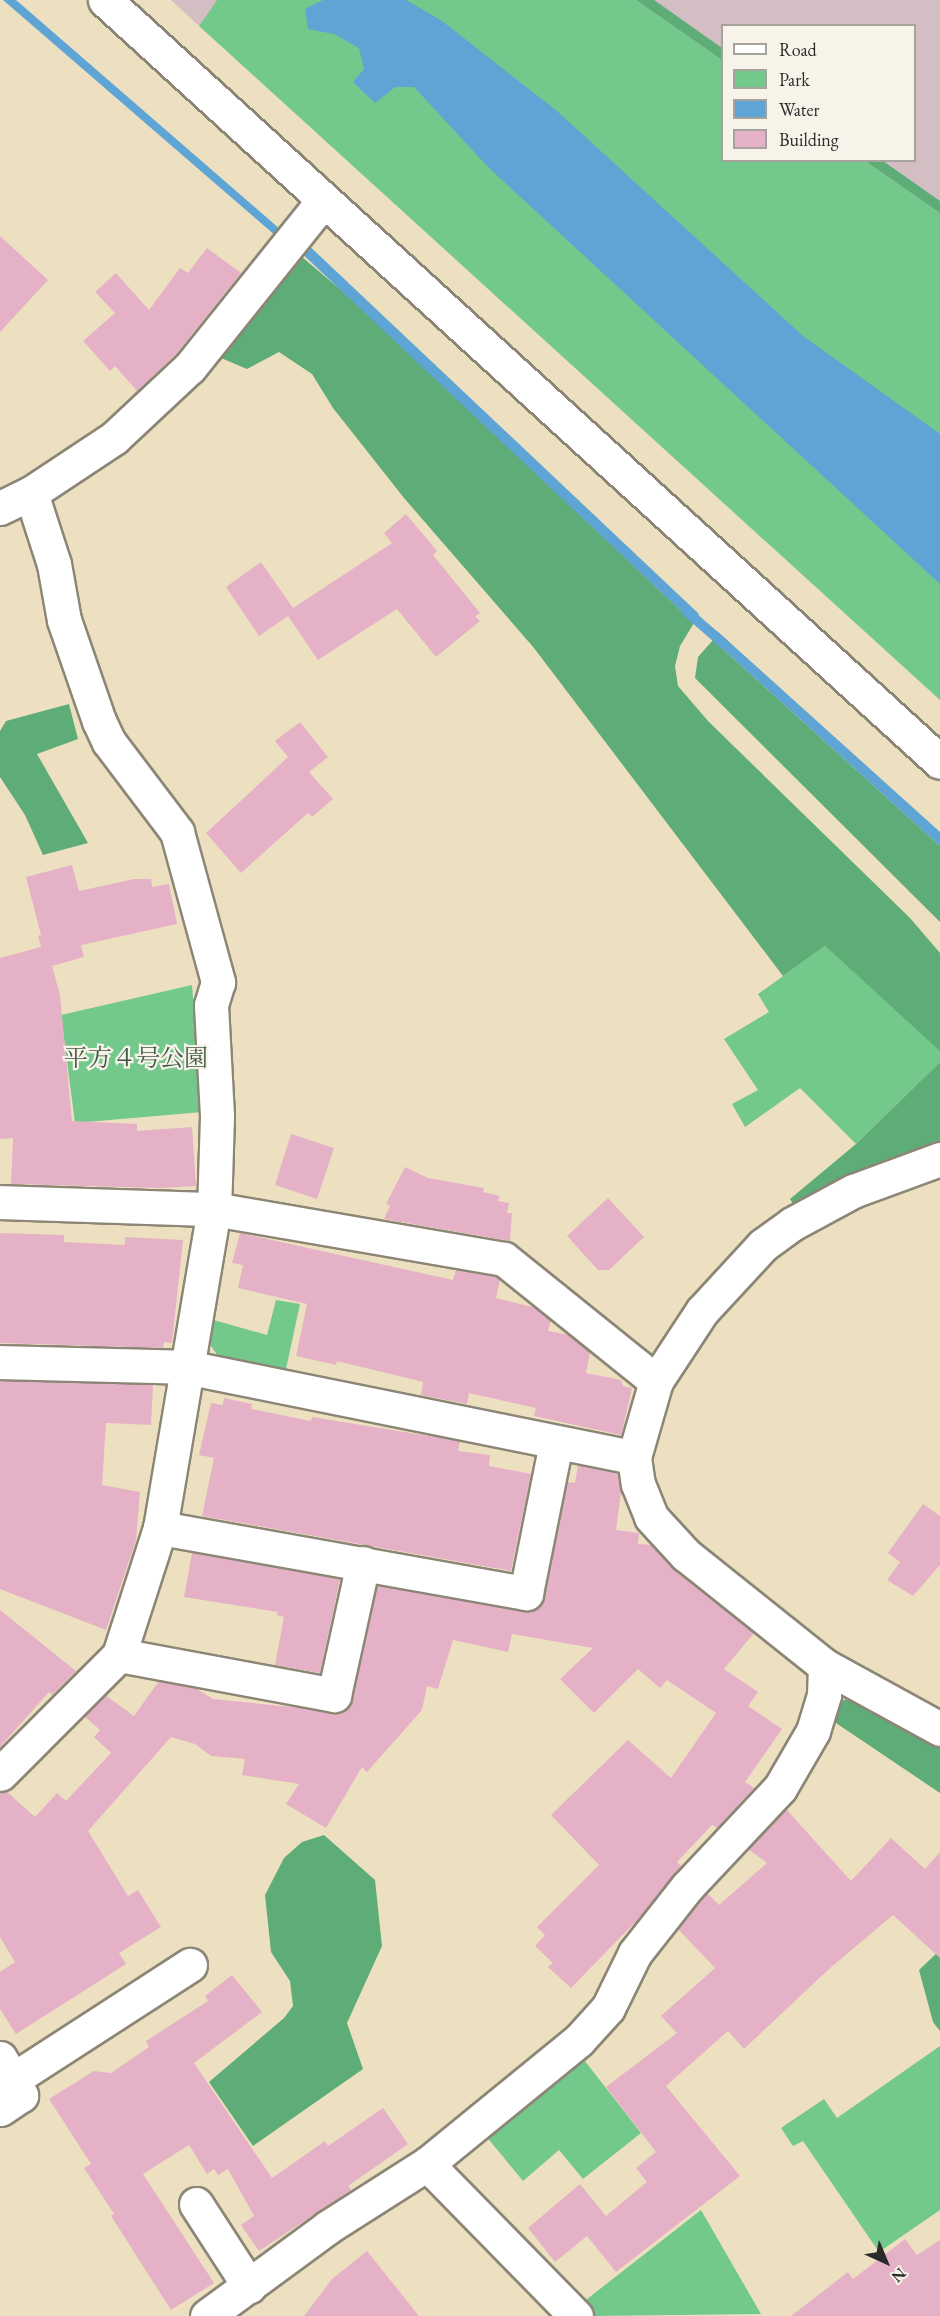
<!DOCTYPE html>
<html>
<head>
<meta charset="utf-8">
<style>
	body { margin:0 }
	#map { position:relative; width:940px; height:2316px; overflow:hidden; background:#ede0c0; font-family:"EB Garamond","Noto Serif JP",serif }
	div>[style] { position:absolute }
	.industrial>* { inset:0; background:#d2bec3 }
	.green>* { inset:0; background:#73c88c }
	.forest>* { inset:0; background:#5eac78 }
	.water>* { inset:0; background:#5ea4d4 }
	.stream>* { height:10px; margin:-5px; padding:0 5px; transform-origin:5px; border-radius:5px; background:#5ea4d4 }
	.building>* { inset:0; background:#e5b1c7 }
	.roads { filter:drop-shadow(2px 0 #8c8676) drop-shadow(-2px 0 #8c8676) drop-shadow(0 2px #8c8676) drop-shadow(0 -2px #8c8676) }
	.minor>* { height:33px; margin:-16.5px; padding:0 16.5px; transform-origin:16.5px; border-radius:16.5px; background:#fff }
	span { translate:-50% -50%; white-space:nowrap; text-align:center; line-height:1.15; -webkit-text-stroke:4.5px #f7f3e8; paint-order:stroke }
	.park-label { font-size:24px; color:#415a48 }
	.legend { position:absolute; left:721px; top:24px; width:195px; height:138px; box-sizing:border-box; background:#f7f3e8; border:2px solid #a5a39c; margin:0; padding:8px 10px; list-style:none; font-size:18px; color:#2b2b2b }
	.legend li { display:flex; align-items:center; gap:12px; height:30px }
	.legend b { width:30px; border:2px solid #a5a39c }
	.north { position:absolute; left:856px; top:2232px; width:60px; height:60px; -webkit-text-stroke:4px #f7f3e8; paint-order:stroke; rotate:136deg; font-size:16px; font-weight:700; line-height:24px; text-align:center; color:#2b2b2b }
	.north::after { content:''; display:block; margin:auto; width:21px; height:27px; background:#2b2b2b; clip-path:polygon(50% 0,100% 100%,50% 72%,0 100%) }
</style>
</head>
<body>
<div id="map">
	<div class="industrial">
		<div style="clip-path:polygon(171px 0,217px 0,199px 26px)"></div>
		<div style="clip-path:polygon(636px 0,940px 0,940px 213px,865px 161px,914px 160px,914px 26px,722px 26px,722px 60px)"></div>
	</div>
	<div class="green">
		<div style="clip-path:polygon(217px 0,636px 0,722px 60px,722px 160px,865px 161px,940px 213px,940px 700px,199px 26px)"></div>
		<div style="clip-path:polygon(825px 946px,940px 1050px,940px 1062px,856px 1144px,800px 1088px,745px 1127px,732px 1104px,758px 1090px,724px 1039px,769px 1012px,758px 994px)"></div>
		<div style="clip-path:polygon(192px 985px,202px 1112px,75px 1123px,61px 1015px)"></div>
		<div style="clip-path:polygon(276px 1300px,300px 1304px,286px 1369px,218px 1356px,206px 1339px,210px 1319px,267px 1335px)"></div>
		<div style="clip-path:polygon(940px 2046px,940px 2210px,879px 2252px,803px 2141px,793px 2146px,781px 2128px,824px 2099px,837px 2118px)"></div>
		<div style="clip-path:polygon(581px 2056px,641px 2133px,583px 2179px,559px 2150px,523px 2181px,486px 2136px)"></div>
		<div style="clip-path:polygon(701px 2210px,761px 2314px,595px 2316px,582px 2303px)"></div>
	</div>
	<div class="forest">
		<div style="clip-path:polygon(636px 0,654px 0,722px 48px,722px 60px)"></div>
		<div style="clip-path:polygon(865px 161px,883px 161px,940px 201px,940px 213px)"></div>
		<div style="clip-path:polygon(295px 251px,355px 302px,694px 623px,680px 646px,675px 666px,678px 686px,708px 721px,910px 918px,940px 953px,940px 1051px,825px 946px,783px 976px,534px 648px,404px 498px,333px 408px,312px 374px,279px 352px,247px 369px,214px 355px)"></div>
		<div style="clip-path:polygon(713px 640px,940px 846px,940px 922px,695px 678px,698px 657px)"></div>
		<div style="clip-path:polygon(69px 704px,78px 739px,37px 754px,88px 843px,43px 855px,25px 815px,0 777px,0 731px,6px 721px)"></div>
		<div style="clip-path:polygon(940px 1062px,940px 1144px,796px 1209px,790px 1199px,856px 1144px)"></div>
		<div style="clip-path:polygon(857px 1698px,940px 1742px,940px 1793px,833px 1721px,843px 1700px)"></div>
		<div style="clip-path:polygon(324px 1835px,375px 1880px,382px 1946px,347px 2023px,363px 2069px,253px 2146px,209px 2082px,284px 2018px,293px 2006px,290px 1981px,271px 1952px,265px 1895px,284px 1858px,302px 1842px)"></div>
		<div style="clip-path:polygon(940px 1950px,940px 2031px,933px 2022px,919px 1970px)"></div>
	</div>
	<div class="water">
		<div style="clip-path:polygon(3px 0,16px 0,281px 230px,277px 237px)"></div>
		<div style="clip-path:polygon(323px 0,406px 0,442px 21px,557px 111px,803px 336px,940px 434px,940px 584px,488px 167px,414px 87px,395px 87px,375px 103px,353px 82px,364px 69px,359px 48px,334px 34px,308px 29px,305px 9px)"></div>
		<div style="clip-path:polygon(303px 240px,699px 614px,694px 623px,296px 248px)"></div>
		<div style="clip-path:polygon(717px 631px,940px 832px,940px 846px,713px 640px)"></div>
	</div>
	<div class="stream">
		<div style="left:686px;top:611px;width:50px;rotate:41deg"></div>
	</div>
	<div class="building">
		<div style="clip-path:polygon(0 236px,48px 280px,0 332px)"></div>
		<div style="clip-path:polygon(207px 248px,241px 273px,176px 354px,137px 391px,115px 366px,110px 371px,83px 341px,115px 313px,95px 292px,116px 273px,149px 310px,180px 268px,188px 273px)"></div>
		<div style="clip-path:polygon(406px 514px,437px 551px,433px 555px,480px 613px,475px 616px,480px 621px,436px 657px,397px 609px,318px 660px,288px 616px,259px 636px,226px 587px,261px 562px,293px 608px,392px 543px,384px 533px)"></div>
		<div style="clip-path:polygon(300px 722px,328px 757px,309px 772px,333px 799px,312px 817px,308px 813px,241px 873px,206px 833px,288px 757px,275px 741px)"></div>
		<div style="clip-path:polygon(72px 865px,79px 891px,134px 879px,151px 879px,152px 887px,169px 884px,177px 924px,81px 945px,84px 957px,52px 966px,60px 995px,72px 1121px,137px 1124px,137px 1131px,192px 1127px,196px 1186px,159px 1188px,11px 1184px,13px 1138px,0 1139px,0 958px,41px 947px,38px 936px,41px 935px,26px 877px)"></div>
		<div style="clip-path:polygon(291px 1134px,334px 1148px,317px 1199px,275px 1185px)"></div>
		<div style="clip-path:polygon(405px 1167px,428px 1178px,484px 1188px,483px 1192px,500px 1196px,498px 1201px,509px 1203px,507px 1213px,512px 1213px,510px 1241px,384px 1219px,390px 1206px,386px 1204px)"></div>
		<div style="clip-path:polygon(608px 1198px,644px 1237px,609px 1270px,598px 1270px,567px 1236px)"></div>
		<div style="clip-path:polygon(0 1233px,64px 1235px,64px 1242px,125px 1245px,125px 1237px,183px 1240px,172px 1343px,164px 1342px,163px 1348px,0 1343px)"></div>
		<div style="clip-path:polygon(240px 1233px,453px 1280px,456px 1270px,496px 1277px,500px 1280px,496px 1298px,536px 1308px,551px 1320px,548px 1331px,569px 1335px,590px 1352px,586px 1373px,621px 1380px,623px 1386px,632px 1388px,621px 1435px,534px 1416px,536px 1408px,469px 1393px,467px 1404px,421px 1395px,423px 1382px,337px 1361px,336px 1365px,296px 1356px,307px 1304px,238px 1288px,243px 1265px,232px 1263px)"></div>
		<div style="clip-path:polygon(0 1381px,153px 1385px,151px 1425px,106px 1423px,102px 1485px,140px 1492px,136px 1540px,106px 1630px,0 1589px)"></div>
		<div style="clip-path:polygon(224px 1398px,252px 1404px,251px 1409px,311px 1421px,312px 1417px,460px 1441px,458px 1451px,490px 1455px,489px 1466px,531px 1474px,511px 1571px,202px 1516px,214px 1458px,199px 1455px,211px 1403px,223px 1405px)"></div>
		<div style="clip-path:polygon(578px 1465px,618px 1474px,621px 1493px,616px 1530px,639px 1533px,638px 1544px,652px 1545px,674px 1570px,754px 1633px,724px 1669px,758px 1692px,748px 1706px,782px 1729px,745px 1782px,754px 1788px,717px 1828px,712px 1825px,677px 1862px,681px 1866px,641px 1916px,571px 1988px,548px 1967px,553px 1963px,535px 1946px,545px 1935px,537px 1927px,599px 1865px,551px 1815px,628px 1740px,671px 1778px,716px 1713px,667px 1680px,660px 1688px,638px 1669px,594px 1713px,560px 1679px,593px 1648px,512px 1634px,508px 1652px,453px 1640px,438px 1689px,427px 1686px,422px 1710px,367px 1772px,362px 1767px,326px 1828px,286px 1804px,299px 1784px,242px 1775px,245px 1759px,211px 1756px,195px 1744px,171px 1737px,88px 1831px,128px 1896px,138px 1890px,161px 1927px,119px 1953px,126px 1964px,16px 2034px,0 2009px,0 1972px,15px 1962px,0 1937px,0 1792px,6px 1791px,35px 1817px,57px 1793px,66px 1801px,111px 1753px,94px 1737px,100px 1730px,84px 1716px,105px 1695px,134px 1716px,159px 1681px,197px 1689px,213px 1699px,341px 1712px,352px 1699px,377px 1586px,533px 1610px,544px 1597px,567px 1482px,575px 1483px)"></div>
		<div style="clip-path:polygon(923px 1504px,940px 1516px,940px 1565px,913px 1596px,887px 1580px,900px 1562px,888px 1553px)"></div>
		<div style="clip-path:polygon(192px 1553px,340px 1579px,320px 1673px,275px 1665px,284px 1617px,277px 1615px,278px 1612px,184px 1597px)"></div>
		<div style="clip-path:polygon(0 1610px,76px 1671px,52px 1695px,49px 1692px,0 1747px)"></div>
		<div style="clip-path:polygon(786px 1809px,851px 1881px,891px 1838px,925px 1869px,940px 1852px,940px 1958px,893px 1915px,829px 1969px,744px 2049px,728px 2031px,666px 2086px,740px 2176px,616px 2272px,587px 2236px,555px 2262px,528px 2228px,580px 2184px,606px 2216px,647px 2182px,636px 2168px,656px 2152px,606px 2087px,677px 2033px,661px 2016px,715px 1968px,678px 1929px,707px 1893px,719px 1905px,767px 1863px,748px 1849px)"></div>
		<div style="clip-path:polygon(232px 1975px,262px 2012px,194px 2063px,272px 2178px,325px 2141px,328px 2146px,383px 2108px,408px 2144px,348px 2186px,351px 2190px,259px 2251px,241px 2225px,254px 2216px,228px 2169px,218px 2175px,214px 2169px,207px 2174px,189px 2145px,143px 2174px,214px 2283px,171px 2310px,111px 2216px,114px 2214px,84px 2168px,91px 2164px,49px 2099px,94px 2071px,111px 2073px,149px 2047px,146px 2041px,208px 2001px,205px 1996px)"></div>
		<div style="clip-path:polygon(905px 2239px,917px 2255px,940px 2240px,940px 2316px,791px 2316px,848px 2272px,853px 2279px)"></div>
		<div style="clip-path:polygon(367px 2251px,419px 2316px,304px 2316px,332px 2279px)"></div>
	</div>
	<div class="roads">
		<div class="minor">
			<div style="left:105px;top:0;width:1130px;rotate:42.38deg"></div>
			<div style="left:31px;top:493px;width:100px;rotate:-33.5deg"></div>
			<div style="left:114px;top:438px;width:104px;rotate:-43.1deg"></div>
			<div style="left:190px;top:367px;width:214px;rotate:-51.3deg"></div>
			<div style="left:0;top:508px;width:34px;rotate:-26deg"></div>
			<div style="left:31px;top:493px;width:75px;rotate:72.1deg"></div>
			<div style="left:54px;top:564px;width:57px;rotate:79.9deg"></div>
			<div style="left:64px;top:620px;width:107px;rotate:70.9deg"></div>
			<div style="left:99px;top:721px;width:23px;rotate:65deg"></div>
			<div style="left:109px;top:742px;width:113px;rotate:52.9deg"></div>
			<div style="left:177px;top:832px;width:156px;rotate:74.7deg"></div>
			<div style="left:218px;top:982px;width:24px;rotate:107deg"></div>
			<div style="left:211px;top:1005px;width:111px;rotate:86.9deg"></div>
			<div style="left:217px;top:1116px;width:93px;rotate:91.8deg"></div>
			<div style="left:214px;top:1209px;width:324px;rotate:99.6deg"></div>
			<div style="left:160px;top:1528px;width:133px;rotate:107.9deg"></div>
			<div style="left:119px;top:1655px;width:168px;rotate:135deg"></div>
			<div style="left:940px;top:1159px;width:93px;rotate:159.8deg"></div>
			<div style="left:853px;top:1191px;width:69px;rotate:151.6deg"></div>
			<div style="left:792px;top:1224px;width:36px;rotate:144deg"></div>
			<div style="left:763px;top:1245px;width:90px;rotate:132.7deg"></div>
			<div style="left:702px;top:1311px;width:84px;rotate:123.3deg"></div>
			<div style="left:656px;top:1381px;width:79px;rotate:106.1deg"></div>
			<div style="left:634px;top:1457px;width:27px;rotate:82deg"></div>
			<div style="left:638px;top:1484px;width:35px;rotate:68deg"></div>
			<div style="left:651px;top:1517px;width:52px;rotate:47.4deg"></div>
			<div style="left:686px;top:1555px;width:178px;rotate:38.6deg"></div>
			<div style="left:825px;top:1666px;width:131px;rotate:28.7deg"></div>
			<div style="left:0;top:1202px;width:214px;rotate:1.9deg"></div>
			<div style="left:214px;top:1209px;width:294px;rotate:9.8deg"></div>
			<div style="left:504px;top:1259px;width:195px;rotate:38.8deg"></div>
			<div style="left:0;top:1362px;width:186px;rotate:1.5deg"></div>
			<div style="left:186px;top:1367px;width:457px;rotate:11.4deg"></div>
			<div style="left:160px;top:1528px;width:372px;rotate:10.1deg"></div>
			<div style="left:526px;top:1593px;width:153px;rotate:-78.7deg"></div>
			<div style="left:119px;top:1655px;width:219px;rotate:10.5deg"></div>
			<div style="left:334px;top:1695px;width:135px;rotate:-77.6deg"></div>
			<div style="left:0;top:2058px;width:43px;rotate:60.4deg"></div>
			<div style="left:21px;top:2095px;width:25px;rotate:146deg"></div>
			<div style="left:12px;top:2080px;width:212px;rotate:-32.9deg"></div>
			<div style="left:427px;top:2164px;width:213px;rotate:45.6deg"></div>
			<div style="left:196px;top:2204px;width:98px;rotate:57.1deg"></div>
			<div style="left:207px;top:2316px;width:150px;rotate:-36.3deg"></div>
			<div style="left:328px;top:2227px;width:117px;rotate:-32.5deg"></div>
			<div style="left:427px;top:2164px;width:196px;rotate:-39.2deg"></div>
			<div style="left:579px;top:2040px;width:43px;rotate:-47.8deg"></div>
			<div style="left:608px;top:2008px;width:61px;rotate:-63.9deg"></div>
			<div style="left:635px;top:1953px;width:84px;rotate:-51.8deg"></div>
			<div style="left:687px;top:1887px;width:136px;rotate:-46.8deg"></div>
			<div style="left:780px;top:1788px;width:66px;rotate:-59.9deg"></div>
			<div style="left:813px;top:1731px;width:38px;rotate:-73deg"></div>
			<div style="left:824px;top:1695px;width:29px;rotate:-88deg"></div>
		</div>
	</div>
	<div class="park-label">
		<span style="left:136px;top:1058px">平方４号公園</span>
	</div>
	<ul class="legend">
	<li><b style="height:8px;background:#fff"></b>Road</li>
	<li><b style="height:16px;background:#73c88c"></b>Park</li>
	<li><b style="height:16px;background:#5ea4d4"></b>Water</li>
	<li><b style="height:16px;background:#e5b1c7"></b>Building</li>
	</ul>
	<div class="north">N</div>
</div>
</body>
</html>
